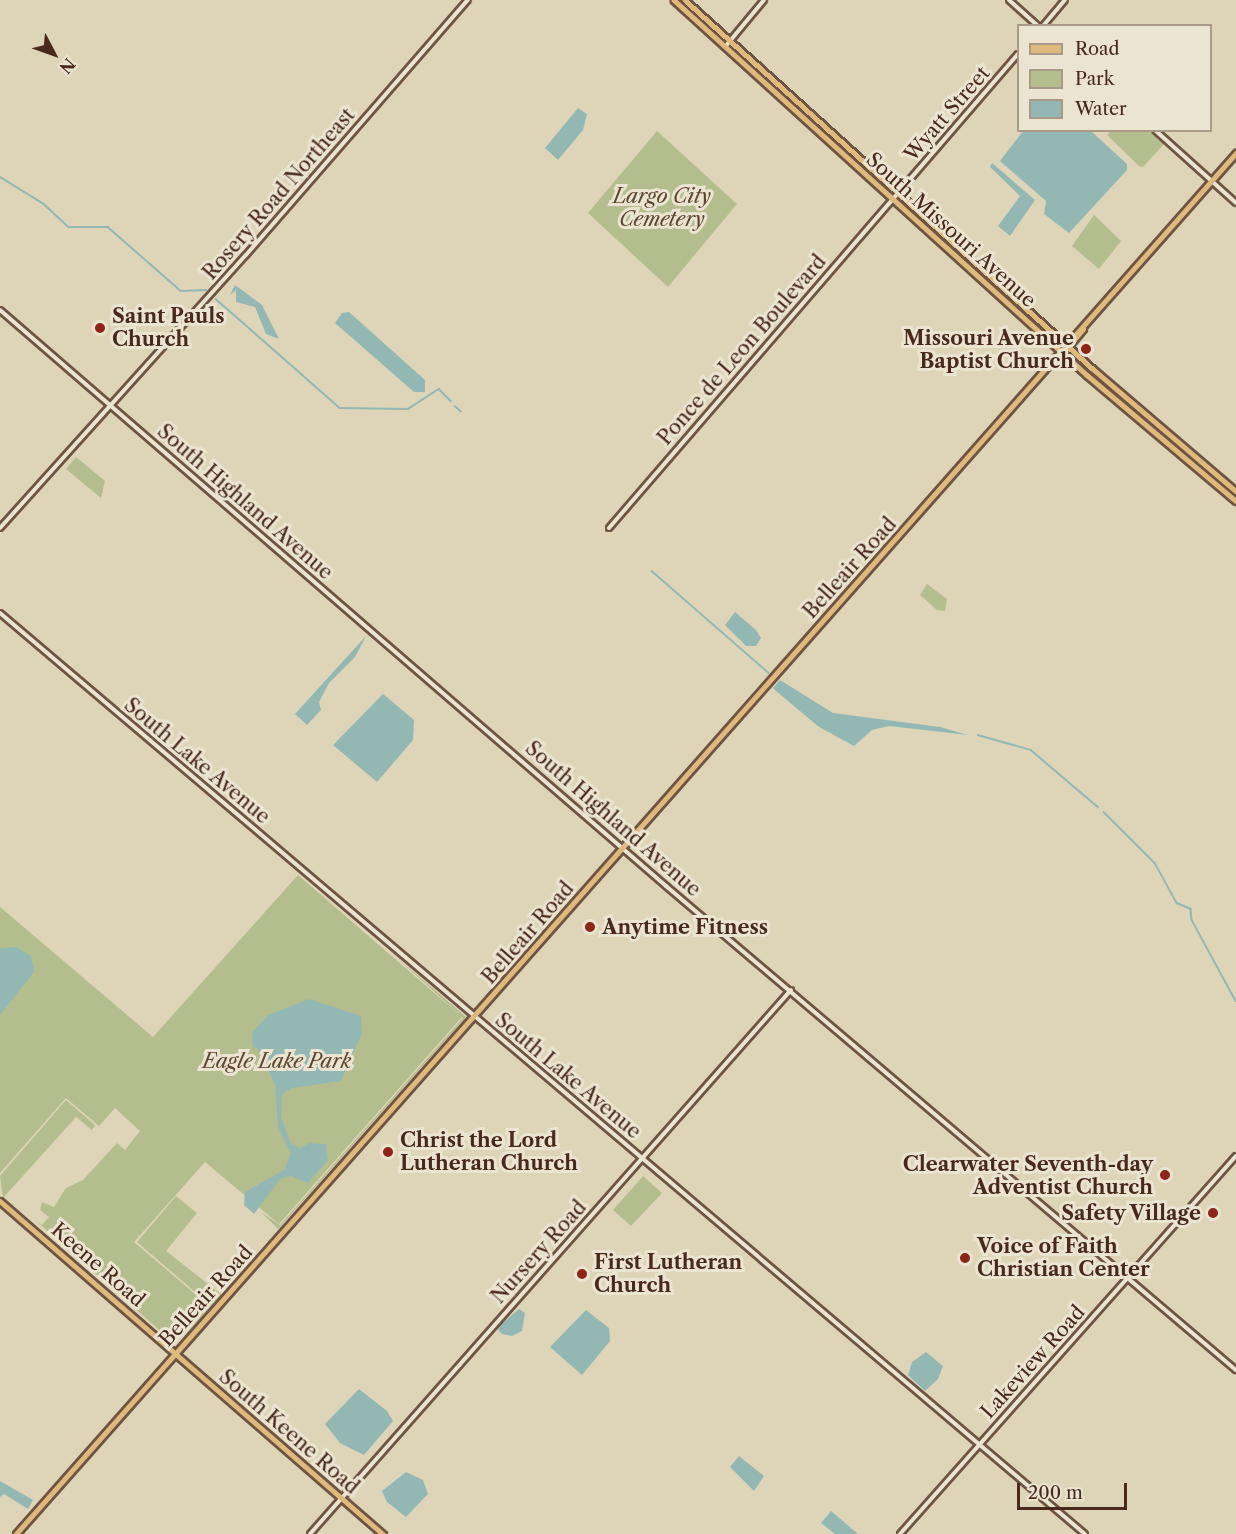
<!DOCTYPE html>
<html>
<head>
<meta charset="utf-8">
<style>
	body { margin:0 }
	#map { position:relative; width:1236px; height:1534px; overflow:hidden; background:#ded5b8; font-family:"Libre Caslon Text",serif }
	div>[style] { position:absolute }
	.green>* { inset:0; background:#b4bd8d }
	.water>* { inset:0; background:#93b8b3 }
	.stream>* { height:1.5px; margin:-0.75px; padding:0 0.75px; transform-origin:0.75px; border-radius:0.75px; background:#93b8b3 }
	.roads { filter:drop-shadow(2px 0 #6e5442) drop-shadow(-2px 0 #6e5442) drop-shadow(0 2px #6e5442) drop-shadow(0 -2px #6e5442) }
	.minor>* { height:4px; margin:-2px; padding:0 2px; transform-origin:2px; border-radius:2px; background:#eae4d1 }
	.major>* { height:4.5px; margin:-2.25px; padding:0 2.25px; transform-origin:2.25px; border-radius:2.25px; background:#dfba7c }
	.dots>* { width:16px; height:16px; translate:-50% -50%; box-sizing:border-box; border:3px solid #eae4d1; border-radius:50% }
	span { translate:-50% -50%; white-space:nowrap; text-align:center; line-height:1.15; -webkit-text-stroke:6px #eae4d1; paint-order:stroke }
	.street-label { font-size:20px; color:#48291b }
	.park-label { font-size:20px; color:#5e4732; font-style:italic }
	.poi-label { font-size:20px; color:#48291b; font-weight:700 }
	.left { translate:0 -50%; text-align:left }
	.right { translate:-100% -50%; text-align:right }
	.legend { position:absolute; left:1017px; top:24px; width:195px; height:108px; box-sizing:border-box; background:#eae4d1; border:2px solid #a99988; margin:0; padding:8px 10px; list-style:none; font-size:18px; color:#48291b }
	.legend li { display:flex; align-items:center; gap:12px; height:30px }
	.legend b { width:30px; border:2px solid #a99988 }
	.north { position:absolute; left:24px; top:24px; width:60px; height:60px; -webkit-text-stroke:4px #eae4d1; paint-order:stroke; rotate:131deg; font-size:16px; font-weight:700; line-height:24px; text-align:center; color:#48291b }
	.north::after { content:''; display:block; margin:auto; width:21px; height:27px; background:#48291b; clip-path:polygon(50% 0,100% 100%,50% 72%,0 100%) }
	.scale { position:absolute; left:1017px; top:1483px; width:110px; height:27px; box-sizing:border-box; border:3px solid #48291b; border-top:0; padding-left:8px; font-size:18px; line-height:21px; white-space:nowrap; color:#48291b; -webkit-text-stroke:4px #eae4d1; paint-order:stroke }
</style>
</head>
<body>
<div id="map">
	<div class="green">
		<div style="clip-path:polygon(657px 131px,737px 204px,668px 287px,588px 213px)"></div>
		<div style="clip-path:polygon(1111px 131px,1148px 131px,1164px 144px,1143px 167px,1139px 166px,1107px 135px)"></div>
		<div style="clip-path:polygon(1094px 215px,1121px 241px,1099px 269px,1072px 246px)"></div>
		<div style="clip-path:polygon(76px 457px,105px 481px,101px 498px,66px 469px)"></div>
		<div style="clip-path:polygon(927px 584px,947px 599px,945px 611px,937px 610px,920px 595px)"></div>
		<div style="clip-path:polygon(298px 875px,462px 1017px,279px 1224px,205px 1162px,134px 1242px,208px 1305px,174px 1343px,35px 1220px,42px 1225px,49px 1217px,40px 1210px,42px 1202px,54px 1207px,66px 1188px,83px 1180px,117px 1143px,125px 1150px,140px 1131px,115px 1108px,99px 1126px,66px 1098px,0 1173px,0 907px,153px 1037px)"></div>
		<div style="clip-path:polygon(393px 954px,466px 1017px,278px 1229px,261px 1212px,280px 1225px,463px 1018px)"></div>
		<div style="clip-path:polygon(66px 1100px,95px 1125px,92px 1130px,76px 1117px,3px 1198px,0 1176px)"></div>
		<div style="clip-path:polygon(643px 1176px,662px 1193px,631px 1226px,613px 1210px)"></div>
		<div style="clip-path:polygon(176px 1196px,197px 1213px,166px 1251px,222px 1295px,177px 1346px,209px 1304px,137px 1242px)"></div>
	</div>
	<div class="water">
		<div style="clip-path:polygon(578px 108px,587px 114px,583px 130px,558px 160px,545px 148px)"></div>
		<div style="clip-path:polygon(1023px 131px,1091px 131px,1127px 164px,1127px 170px,1069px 233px,1044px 214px,1046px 201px,1000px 161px)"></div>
		<div style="clip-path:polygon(992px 163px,1035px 200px,1010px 236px,998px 226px,1020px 196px,990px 167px)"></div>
		<div style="clip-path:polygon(235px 285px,262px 305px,279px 339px,266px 334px,255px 307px,236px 302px,236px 290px,230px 295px)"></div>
		<div style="clip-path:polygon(349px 312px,425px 380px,425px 392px,414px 392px,335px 323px,342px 313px)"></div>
		<div style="clip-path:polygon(735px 612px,756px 630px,761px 638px,756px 646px,746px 646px,725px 625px)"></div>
		<div style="clip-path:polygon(366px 636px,355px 657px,329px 683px,319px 702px,321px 710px,307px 725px,295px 714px)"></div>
		<div style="clip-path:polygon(780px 680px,833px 713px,940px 727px,968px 735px,889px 726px,872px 730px,854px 746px,819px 727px,776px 691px,773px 688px)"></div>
		<div style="clip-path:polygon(383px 694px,414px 720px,413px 740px,377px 782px,333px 745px)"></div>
		<div style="clip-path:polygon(17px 947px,31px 956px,34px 972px,0 1015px,0 948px)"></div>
		<div style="clip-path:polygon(309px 999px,361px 1016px,362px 1033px,341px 1081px,292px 1088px,282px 1094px,281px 1117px,291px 1144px,300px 1148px,309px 1143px,326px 1144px,328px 1160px,308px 1183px,291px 1176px,280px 1179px,254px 1214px,244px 1205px,245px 1192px,284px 1170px,291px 1154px,278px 1127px,275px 1084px,258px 1049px,253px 1047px,252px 1033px,268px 1015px)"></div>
		<div style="clip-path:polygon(519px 1309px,525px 1313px,522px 1331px,512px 1336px,502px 1334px,498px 1330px,501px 1324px)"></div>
		<div style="clip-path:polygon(586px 1310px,609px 1328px,610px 1341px,582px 1375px,550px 1347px)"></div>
		<div style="clip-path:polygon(926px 1352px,943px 1366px,938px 1379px,925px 1391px,908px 1375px,912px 1362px)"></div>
		<div style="clip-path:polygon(359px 1389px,387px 1411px,393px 1421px,364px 1455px,340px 1443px,325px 1424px)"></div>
		<div style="clip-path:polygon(739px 1456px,764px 1476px,754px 1491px,730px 1467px)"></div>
		<div style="clip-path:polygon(406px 1472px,423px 1480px,428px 1494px,406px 1517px,387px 1502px,382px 1491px)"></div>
		<div style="clip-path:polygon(0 1481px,33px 1500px,28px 1509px,4px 1494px,0 1497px)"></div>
		<div style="clip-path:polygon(831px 1511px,858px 1534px,835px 1534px,821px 1523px)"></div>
	</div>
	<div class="stream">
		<div style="left:0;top:177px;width:52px;rotate:31.5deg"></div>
		<div style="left:44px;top:204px;width:34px;rotate:43deg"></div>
		<div style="left:69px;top:227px;width:39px"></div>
		<div style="left:108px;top:227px;width:97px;rotate:41.2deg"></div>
		<div style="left:181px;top:291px;width:25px;rotate:-2deg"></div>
		<div style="left:216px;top:299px;width:165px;rotate:41.3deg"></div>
		<div style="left:340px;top:408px;width:68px;rotate:0.8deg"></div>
		<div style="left:408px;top:409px;width:37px;rotate:-33deg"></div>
		<div style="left:439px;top:389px;width:17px;rotate:45deg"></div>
		<div style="left:455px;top:406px;width:8px;rotate:40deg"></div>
		<div style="left:652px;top:571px;width:155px;rotate:41.1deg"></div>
		<div style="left:978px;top:735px;width:55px;rotate:15.8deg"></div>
		<div style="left:1031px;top:750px;width:88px;rotate:40.4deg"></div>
		<div style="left:1104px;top:812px;width:72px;rotate:45deg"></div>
		<div style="left:1155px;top:863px;width:46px;rotate:61.2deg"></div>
		<div style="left:1177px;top:903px;width:15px;rotate:23deg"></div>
		<div style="left:1191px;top:909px;width:11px;rotate:85deg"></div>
		<div style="left:1192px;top:920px;width:92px;rotate:61.5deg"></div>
	</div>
	<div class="roads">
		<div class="minor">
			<div style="left:1009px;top:0;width:39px;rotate:42deg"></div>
			<div style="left:1043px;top:26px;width:34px;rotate:-50deg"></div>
			<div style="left:725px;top:47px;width:61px;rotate:-50.3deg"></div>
			<div style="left:1155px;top:130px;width:109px;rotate:42deg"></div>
			<div style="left:0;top:310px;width:881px;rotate:40.86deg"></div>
			<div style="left:666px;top:886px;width:748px;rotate:40.34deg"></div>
			<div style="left:0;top:528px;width:367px;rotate:-48deg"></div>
			<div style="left:246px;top:255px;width:338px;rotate:-49deg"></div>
			<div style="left:609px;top:528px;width:626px;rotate:-49.21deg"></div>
			<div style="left:0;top:613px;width:1423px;rotate:40.33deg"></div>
			<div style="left:310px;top:1534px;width:726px;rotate:-48.52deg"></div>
			<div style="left:900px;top:1534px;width:506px;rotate:-48.37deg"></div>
		</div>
		<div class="major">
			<div style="left:674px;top:0;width:558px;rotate:42.24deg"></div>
			<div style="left:1087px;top:375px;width:195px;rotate:40.2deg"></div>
			<div style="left:685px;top:0;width:550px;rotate:42.13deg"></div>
			<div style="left:1093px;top:369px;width:188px;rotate:40.5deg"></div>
			<div style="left:1067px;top:348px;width:25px;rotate:-50deg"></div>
			<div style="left:0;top:1201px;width:508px;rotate:41.01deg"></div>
			<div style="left:16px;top:1534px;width:1843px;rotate:-48.54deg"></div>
		</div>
	</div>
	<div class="dots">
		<div style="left:100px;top:328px;background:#8f2418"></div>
		<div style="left:1086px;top:349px;background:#8f2418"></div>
		<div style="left:590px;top:927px;background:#8f2418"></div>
		<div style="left:388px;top:1152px;background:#8f2418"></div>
		<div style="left:1165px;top:1175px;background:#8f2418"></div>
		<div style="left:1213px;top:1213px;background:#8f2418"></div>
		<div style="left:965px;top:1258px;background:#8f2418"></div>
		<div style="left:582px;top:1274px;background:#8f2418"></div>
	</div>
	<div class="street-label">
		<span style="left:947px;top:114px;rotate:-49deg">Wyatt Street</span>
		<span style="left:279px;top:194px;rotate:-49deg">Rosery Road Northeast</span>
		<span style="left:951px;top:230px;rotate:42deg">South Missouri Avenue</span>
		<span style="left:742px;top:350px;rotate:-49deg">Ponce de Leon Boulevard</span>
		<span style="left:245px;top:502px;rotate:41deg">South Highland Avenue</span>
		<span style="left:850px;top:568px;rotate:-48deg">Belleair Road</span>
		<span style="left:197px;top:761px;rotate:40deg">South Lake Avenue</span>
		<span style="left:613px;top:819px;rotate:41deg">South Highland Avenue</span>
		<span style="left:528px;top:933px;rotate:-49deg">Belleair Road</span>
		<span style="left:568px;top:1076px;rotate:40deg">South Lake Avenue</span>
		<span style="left:539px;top:1252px;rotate:-48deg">Nursery Road</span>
		<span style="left:98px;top:1265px;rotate:41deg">Keene Road</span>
		<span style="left:206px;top:1296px;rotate:-48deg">Belleair Road</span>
		<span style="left:1033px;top:1362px;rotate:-48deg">Lakeview Road</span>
		<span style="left:289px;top:1432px;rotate:41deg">South Keene Road</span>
	</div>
	<div class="park-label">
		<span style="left:662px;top:208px">Largo City<br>Cemetery</span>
		<span style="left:277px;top:1061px">Eagle Lake Park</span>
	</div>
	<div class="poi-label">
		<span class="left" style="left:112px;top:328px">Saint Pauls<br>Church</span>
		<span class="right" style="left:1074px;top:350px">Missouri Avenue<br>Baptist Church</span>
		<span class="left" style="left:602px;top:927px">Anytime Fitness</span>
		<span class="left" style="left:400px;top:1152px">Christ the Lord<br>Lutheran Church</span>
		<span class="right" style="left:1153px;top:1176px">Clearwater Seventh-day<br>Adventist Church</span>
		<span class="right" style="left:1201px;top:1213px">Safety Village</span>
		<span class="left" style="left:977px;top:1258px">Voice of Faith<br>Christian Center</span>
		<span class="left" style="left:594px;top:1274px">First Lutheran<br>Church</span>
	</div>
	<ul class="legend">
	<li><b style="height:8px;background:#dfba7c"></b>Road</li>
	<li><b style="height:16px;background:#b4bd8d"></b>Park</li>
	<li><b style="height:16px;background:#93b8b3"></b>Water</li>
	</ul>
	<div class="north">N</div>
	<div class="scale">200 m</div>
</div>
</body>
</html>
